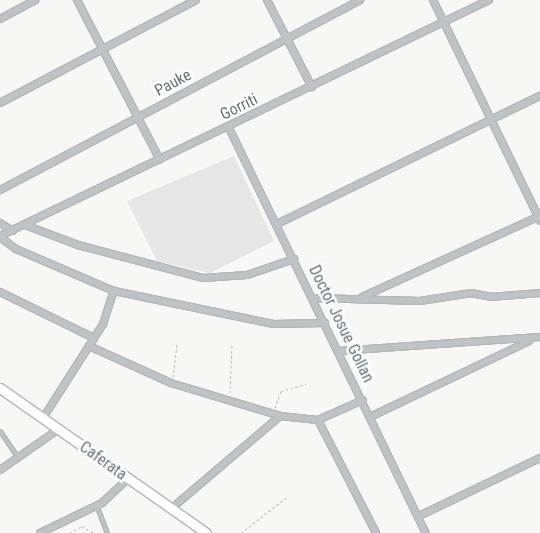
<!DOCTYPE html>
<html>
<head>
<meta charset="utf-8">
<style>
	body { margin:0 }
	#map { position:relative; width:540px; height:533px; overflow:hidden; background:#f7f7f5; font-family:"Roboto Condensed",sans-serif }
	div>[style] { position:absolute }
	.built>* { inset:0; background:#e5e6e5 }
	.path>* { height:1px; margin-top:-0.5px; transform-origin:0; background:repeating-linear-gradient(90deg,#b9bcbe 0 2.5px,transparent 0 5px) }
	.roads { filter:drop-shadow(1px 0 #b2b7ba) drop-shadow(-1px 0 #b2b7ba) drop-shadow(0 1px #b2b7ba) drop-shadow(0 -1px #b2b7ba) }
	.lane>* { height:3px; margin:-1.5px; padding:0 1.5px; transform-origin:1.5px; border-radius:1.5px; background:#bfc3c6 }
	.street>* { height:6px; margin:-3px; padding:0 3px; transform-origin:3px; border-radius:3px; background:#bfc3c6 }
	.secondary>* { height:9px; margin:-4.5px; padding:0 4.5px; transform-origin:4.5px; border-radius:4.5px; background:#fff }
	span { translate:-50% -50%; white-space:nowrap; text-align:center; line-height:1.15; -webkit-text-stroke:5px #fff; paint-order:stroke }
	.street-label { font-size:16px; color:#66747c }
</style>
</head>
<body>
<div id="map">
	<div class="built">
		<div style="clip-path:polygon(234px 156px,274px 241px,210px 273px,157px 261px,127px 201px)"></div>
	</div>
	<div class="path">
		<div style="left:173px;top:377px;width:34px;rotate:-83deg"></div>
		<div style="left:230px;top:393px;width:49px;rotate:-87.7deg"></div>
		<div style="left:275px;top:408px;width:18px;rotate:-71deg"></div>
		<div style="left:281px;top:391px;width:26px;rotate:-16deg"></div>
		<div style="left:70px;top:533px;width:14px;rotate:-30deg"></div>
		<div style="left:82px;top:526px;width:14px;rotate:30deg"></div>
		<div style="left:241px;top:533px;width:60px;rotate:-38.2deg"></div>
	</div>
	<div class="roads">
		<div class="lane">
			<div style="left:0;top:431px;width:32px;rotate:56deg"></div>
			<div style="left:97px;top:507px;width:28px;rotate:69deg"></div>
		</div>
		<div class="street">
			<div style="left:77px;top:0;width:180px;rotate:62.6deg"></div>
			<div style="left:267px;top:0;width:98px;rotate:62.7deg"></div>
			<div style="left:433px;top:0;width:245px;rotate:64.1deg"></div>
			<div style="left:0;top:19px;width:40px;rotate:-28deg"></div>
			<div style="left:0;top:103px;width:221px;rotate:-27.7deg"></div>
			<div style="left:229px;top:128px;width:450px;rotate:64.1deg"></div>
			<div style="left:0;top:190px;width:407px;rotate:-27.8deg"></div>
			<div style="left:0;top:223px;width:15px;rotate:32deg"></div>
			<div style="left:277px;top:224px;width:292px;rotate:-26deg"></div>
			<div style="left:25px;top:225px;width:57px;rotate:20.7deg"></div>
			<div style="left:78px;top:245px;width:129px;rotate:14.8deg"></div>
			<div style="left:203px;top:278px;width:44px;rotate:-3.9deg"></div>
			<div style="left:247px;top:275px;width:50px;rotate:-18.8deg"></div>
			<div style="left:0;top:236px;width:543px;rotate:-25.76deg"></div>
			<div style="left:0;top:237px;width:20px;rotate:37deg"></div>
			<div style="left:16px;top:249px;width:107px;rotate:23.2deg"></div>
			<div style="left:114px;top:291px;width:163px;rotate:11.7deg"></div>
			<div style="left:274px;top:324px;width:51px;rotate:-1.1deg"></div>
			<div style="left:0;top:292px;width:105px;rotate:26.1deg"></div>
			<div style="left:362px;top:297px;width:196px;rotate:-24.5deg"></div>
			<div style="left:313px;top:298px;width:107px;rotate:1.6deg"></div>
			<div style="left:420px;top:301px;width:52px;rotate:-8.9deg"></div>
			<div style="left:471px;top:293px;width:20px;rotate:11deg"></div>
			<div style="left:491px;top:297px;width:49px;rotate:-4.7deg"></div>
			<div style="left:89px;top:346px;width:90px;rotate:24.3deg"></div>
			<div style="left:171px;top:383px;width:114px;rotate:16.8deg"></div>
			<div style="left:280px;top:416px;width:38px;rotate:6deg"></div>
			<div style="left:318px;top:420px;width:49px;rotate:-24deg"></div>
			<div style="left:339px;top:351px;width:201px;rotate:-4deg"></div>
			<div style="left:372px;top:416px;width:174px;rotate:-25.5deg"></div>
			<div style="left:43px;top:418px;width:112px;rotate:-57.4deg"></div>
			<div style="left:103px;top:324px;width:35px;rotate:-72deg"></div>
			<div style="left:318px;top:420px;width:127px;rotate:62.8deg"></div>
			<div style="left:0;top:470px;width:72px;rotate:-34.8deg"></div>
			<div style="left:172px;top:508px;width:142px;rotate:-40.4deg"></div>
			<div style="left:419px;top:516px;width:134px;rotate:-25.6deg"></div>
			<div style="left:40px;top:533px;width:69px;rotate:-25.8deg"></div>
			<div style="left:102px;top:503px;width:35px;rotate:-43deg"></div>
		</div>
		<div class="secondary">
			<div style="left:0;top:388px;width:252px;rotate:35.1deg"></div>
		</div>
	</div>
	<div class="street-label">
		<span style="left:173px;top:83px;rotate:-28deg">Pauke</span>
		<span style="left:239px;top:107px;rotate:-26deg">Gorriti</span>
		<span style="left:341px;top:324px;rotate:64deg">Doctor Josue Gollan</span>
		<span style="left:103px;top:461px;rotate:36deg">Caferata</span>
	</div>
</div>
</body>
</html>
